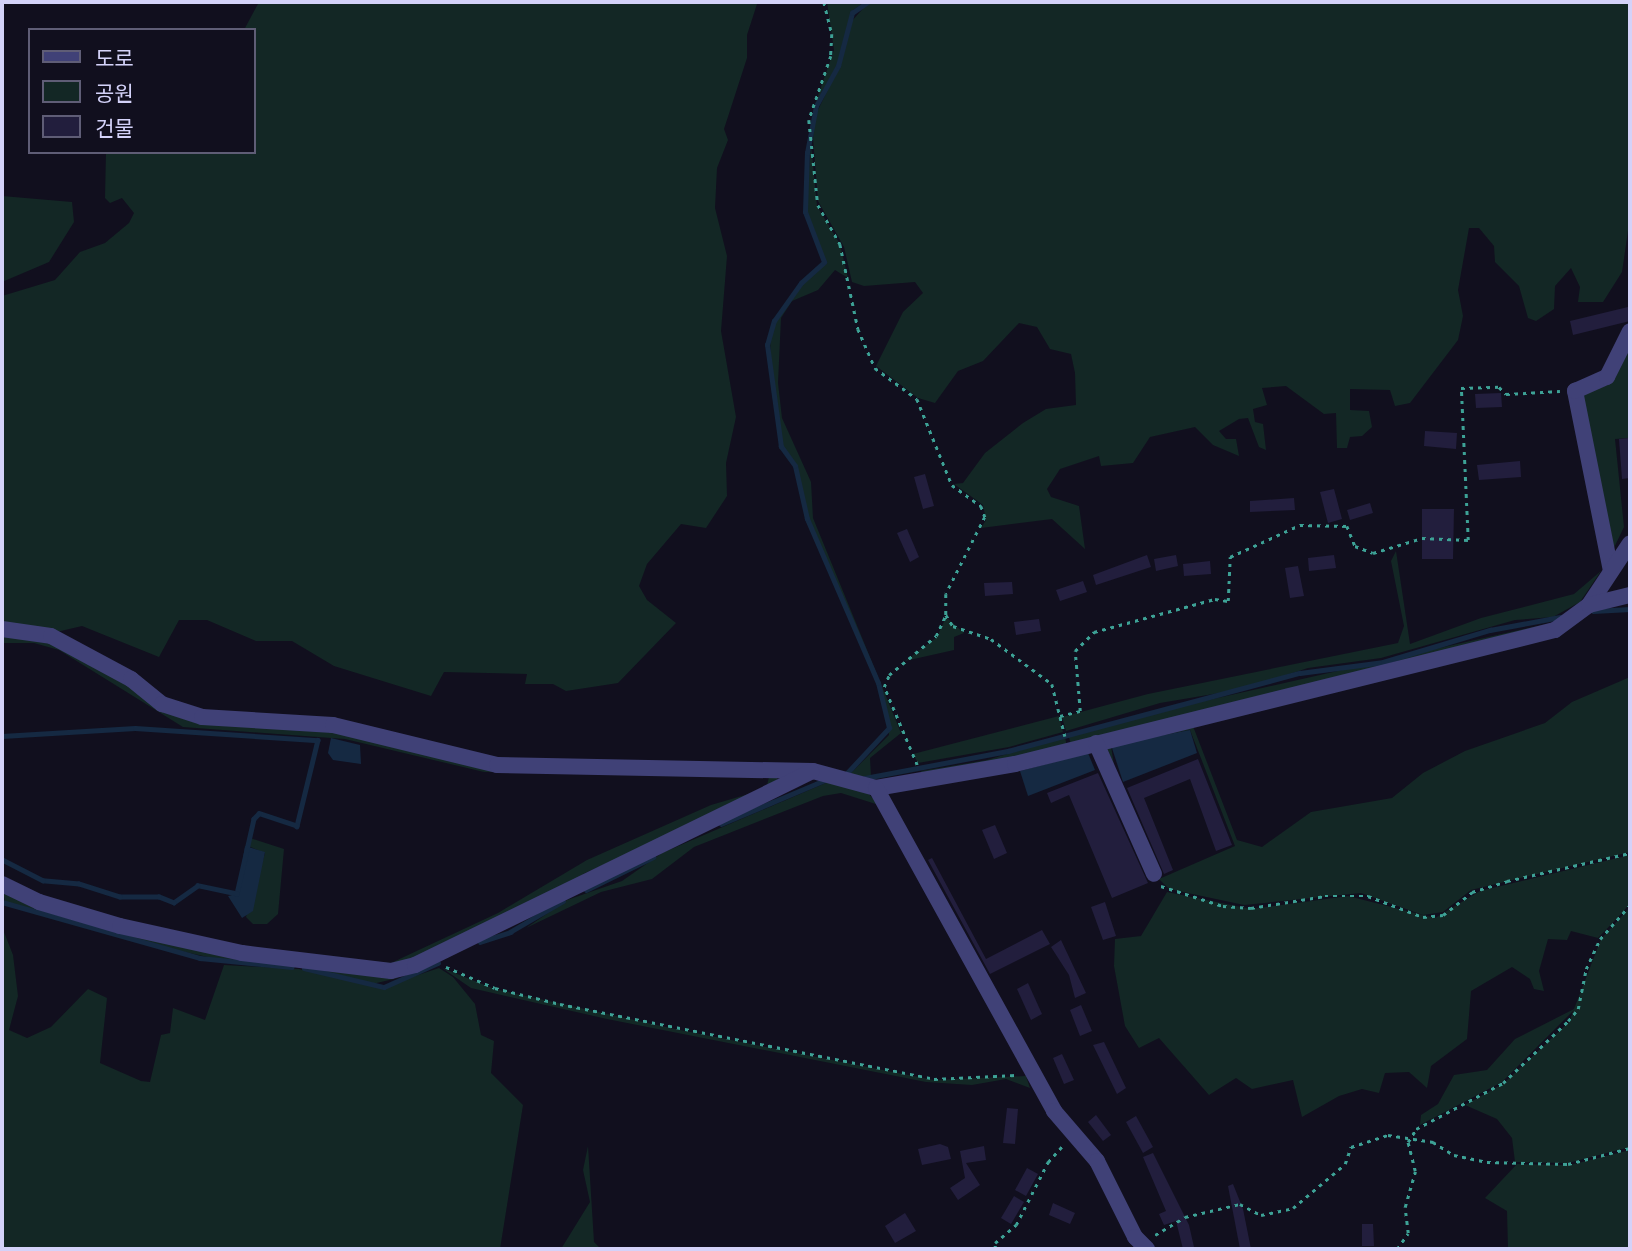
<!DOCTYPE html>
<html>
<head>
<meta charset="utf-8">
<style>
	body { margin:0 }
	#map { position:relative; width:1632px; height:1251px; overflow:hidden; background:#110f1e; font-family:"IBM Plex Sans","Noto Sans KR",sans-serif }
	div>[style] { position:absolute }
	.green>* { inset:0; background:#132725 }
	.water>* { inset:0; background:#152942 }
	.stream>* { height:4.5px; margin:-2.25px; padding:0 2.25px; transform-origin:2.25px; border-radius:2.25px; background:#152942 }
	.building>* { inset:0; background:#221e3d }
	.path>* { height:2.5px; margin-top:-1.25px; transform-origin:0; background:repeating-linear-gradient(90deg,#3da296 0 3.5px,transparent 0 8.5px) }
	.minor>* { height:16px; margin:-8px; padding:0 8px; transform-origin:8px; border-radius:8px; background:#404177 }
	span { translate:-50% -50%; white-space:nowrap; text-align:center; line-height:1.15; -webkit-text-stroke:6px #110f1e; paint-order:stroke }
	.frame { position:absolute; inset:0; border:4px solid #d4d2f9; pointer-events:none }
	.legend { position:absolute; left:28px; top:28px; width:228px; height:126px; box-sizing:border-box; background:#110f1e; border:2px solid #5f5d76; margin:0; padding:9px 12px; list-style:none; font-size:21px; color:#d4d2f9 }
	.legend li { display:flex; align-items:center; gap:14px; height:35px }
	.legend b { width:35px; border:2px solid #5f5d76 }
</style>
</head>
<body>
<div id="map">
	<div class="green">
		<div style="clip-path:polygon(259px 2px,765px 2px,757px 4px,747px 35px,747px 58px,724px 129px,728px 140px,717px 168px,715px 208px,727px 256px,721px 331px,736px 417px,726px 463px,727px 496px,706px 528px,681px 524px,647px 564px,639px 586px,647px 600px,676px 623px,618px 683px,566px 691px,553px 684px,525px 684px,527px 674px,444px 672px,431px 696px,334px 666px,292px 641px,256px 641px,207px 620px,179px 620px,159px 657px,82px 626px,48px 634px,2px 627px,2px 296px,55px 280px,80px 252px,105px 243px,129px 223px,134px 213px,122px 198px,110px 203px,105px 198px,106px 152px,254px 152px,254px 30px,244px 30px)"></div>
		<div style="clip-path:polygon(827px 2px,864px 2px,851px 12px,837px 66px,815px 104px,834px 50px)"></div>
		<div style="clip-path:polygon(869px 2px,1630px 2px,1630px 217px,1622px 272px,1603px 302px,1578px 302px,1580px 287px,1571px 268px,1555px 286px,1554px 309px,1536px 321px,1528px 318px,1519px 286px,1495px 262px,1494px 246px,1479px 228px,1469px 228px,1458px 290px,1463px 316px,1458px 340px,1410px 403px,1395px 406px,1390px 390px,1350px 389px,1350px 410px,1369px 411px,1372px 427px,1362px 436px,1350px 437px,1347px 448px,1337px 448px,1336px 413px,1324px 414px,1286px 386px,1262px 388px,1267px 405px,1253px 409px,1255px 422px,1263px 424px,1266px 450px,1259px 447px,1248px 418px,1239px 419px,1219px 431px,1226px 439px,1236px 439px,1239px 456px,1213px 445px,1195px 427px,1150px 437px,1133px 463px,1101px 466px,1099px 456px,1060px 469px,1047px 489px,1051px 497px,1079px 506px,1085px 549px,1052px 519px,981px 528px,986px 520px,983px 505px,954px 484px,963px 483px,985px 453px,1023px 423px,1046px 409px,1076px 405px,1075px 373px,1071px 354px,1050px 349px,1037px 327px,1019px 323px,983px 361px,958px 371px,935px 403px,918px 398px,876px 366px,903px 312px,923px 293px,915px 282px,864px 286px,852px 282px,844px 247px,818px 201px,813px 138px,815px 116px,840px 65px,850px 23px)"></div>
		<div style="clip-path:polygon(811px 143px,817px 206px,840px 244px,848px 278px,835px 270px,818px 290px,792px 301px,781px 318px,778px 383px,782px 418px,811px 482px,813px 518px,901px 733px,870px 758px,871px 776px,857px 777px,849px 775px,889px 735px,886px 705px,807px 518px,795px 466px,781px 447px,771px 388px,770px 330px,802px 283px,825px 262px,806px 212px)"></div>
		<div style="clip-path:polygon(2px 196px,72px 202px,74px 222px,49px 262px,2px 282px)"></div>
		<div style="clip-path:polygon(1630px 340px,1630px 438px,1615px 439px,1624px 527px,1609px 558px,1581px 395px,1607px 385px)"></div>
		<div style="clip-path:polygon(1396px 551px,1410px 644px,1481px 618px,1574px 594px,1601px 571px,1580px 602px,1553px 617px,1515px 620px,1381px 658px,1308px 668px,1243px 689px,1160px 703px,1066px 731px,1062px 717px,1148px 694px,1398px 643px,1404px 626px,1391px 561px)"></div>
		<div style="clip-path:polygon(946px 617px,964px 633px,954px 637px,954px 650px,905px 661px,937px 637px)"></div>
		<div style="clip-path:polygon(1573px 618px,1071px 746px,1069px 737px,1155px 712px)"></div>
		<div style="clip-path:polygon(2px 632px,48px 641px,187px 719px,339px 732px,513px 772px,484px 772px,345px 739px,183px 727px,59px 650px,34px 643px,2px 643px)"></div>
		<div style="clip-path:polygon(1630px 677px,1630px 852px,1471px 890px,1443px 912px,1423px 915px,1361px 893px,1244px 905px,1169px 889px,1159px 879px,1235px 846px,1190px 730px,1111px 746px,1114px 765px,1106px 746px,1191px 721px,1237px 840px,1262px 847px,1311px 812px,1392px 798px,1423px 773px,1465px 751px,1545px 723px,1572px 702px)"></div>
		<div style="clip-path:polygon(1059px 716px,1063px 732px,1009px 747px,918px 763px,913px 754px)"></div>
		<div style="clip-path:polygon(1065px 737px,1067px 747px,923px 777px,921px 771px,987px 760px)"></div>
		<div style="clip-path:polygon(769px 777px,777px 777px,777px 788px,585px 873px,552px 896px,404px 965px,250px 950px,391px 963px,498px 913px,587px 860px,711px 805px,766px 789px)"></div>
		<div style="clip-path:polygon(828px 782px,867px 792px,879px 805px,841px 793px,823px 796px,694px 847px,652px 879px,601px 892px,526px 928px,567px 900px,622px 881px,662px 853px)"></div>
		<div style="clip-path:polygon(250px 838px,284px 849px,278px 914px,267px 924px,253px 924px,246px 917px,265px 853px,248px 846px)"></div>
		<div style="clip-path:polygon(1630px 855px,1630px 903px,1623px 912px,1598px 938px,1571px 931px,1567px 940px,1548px 939px,1539px 971px,1544px 991px,1534px 989px,1530px 979px,1512px 967px,1471px 991px,1467px 1039px,1431px 1066px,1427px 1088px,1409px 1072px,1385px 1073px,1379px 1093px,1362px 1089px,1339px 1096px,1302px 1117px,1293px 1080px,1252px 1089px,1236px 1078px,1209px 1095px,1159px 1038px,1139px 1048px,1125px 1026px,1114px 966px,1115px 939px,1141px 936px,1167px 892px,1251px 909px,1348px 896px,1435px 918px,1480px 891px)"></div>
		<div style="clip-path:polygon(2px 886px,84px 918px,391px 973px,398px 978px,368px 985px,304px 966px,226px 961px,144px 943px,5px 902px)"></div>
		<div style="clip-path:polygon(1630px 907px,1630px 1147px,1568px 1163px,1515px 1162px,1512px 1138px,1497px 1119px,1465px 1105px,1504px 1083px,1569px 1022px,1601px 939px)"></div>
		<div style="clip-path:polygon(2px 927px,13px 955px,18px 996px,9px 1030px,27px 1038px,51px 1027px,88px 989px,107px 998px,100px 1063px,141px 1081px,150px 1082px,161px 1035px,170px 1033px,173px 1008px,205px 1020px,224px 965px,299px 969px,379px 988px,439px 968px,453px 977px,475px 1004px,481px 1035px,494px 1041px,491px 1073px,523px 1105px,500px 1249px,2px 1249px)"></div>
		<div style="clip-path:polygon(442px 968px,495px 989px,675px 1029px,934px 1080px,1026px 1076px,1030px 1088px,1006px 1079px,972px 1085px,926px 1082px,607px 1019px,471px 988px)"></div>
		<div style="clip-path:polygon(1576px 1008px,1502px 1082px,1420px 1125px,1421px 1115px,1438px 1104px,1454px 1075px,1487px 1070px,1515px 1039px)"></div>
		<div style="clip-path:polygon(588px 1146px,594px 1242px,601px 1249px,561px 1249px,590px 1202px,583px 1170px)"></div>
		<div style="clip-path:polygon(1630px 1150px,1630px 1249px,1508px 1249px,1507px 1211px,1485px 1198px,1517px 1164px,1570px 1165px)"></div>
	</div>
	<div class="water">
		<div style="clip-path:polygon(1190px 730px,1197px 753px,1123px 782px,1111px 745px)"></div>
		<div style="clip-path:polygon(331px 738px,360px 745px,361px 764px,333px 760px,328px 753px)"></div>
		<div style="clip-path:polygon(1088px 753px,1095px 770px,1028px 796px,1020px 771px)"></div>
		<div style="clip-path:polygon(245px 846px,265px 852px,253px 911px,242px 918px,228px 896px,237px 894px)"></div>
	</div>
	<div class="stream">
		<div style="left:1593px;top:611px;width:37px;rotate:-3deg"></div>
		<div style="left:2px;top:736px;width:133px;rotate:-3.4deg"></div>
		<div style="left:135px;top:728px;width:183px;rotate:3.8deg"></div>
		<div style="left:318px;top:740px;width:89px;rotate:103.7deg"></div>
		<div style="left:297px;top:826px;width:40px;rotate:-162deg"></div>
		<div style="left:259px;top:814px;width:7px;rotate:135deg"></div>
		<div style="left:254px;top:819px;width:77px;rotate:102.8deg"></div>
		<div style="left:237px;top:894px;width:40px;rotate:-168deg"></div>
		<div style="left:198px;top:886px;width:29px;rotate:145deg"></div>
		<div style="left:174px;top:903px;width:16px;rotate:-158deg"></div>
		<div style="left:159px;top:897px;width:39px;rotate:180deg"></div>
		<div style="left:120px;top:897px;width:43px;rotate:-162.4deg"></div>
		<div style="left:79px;top:884px;width:36px;rotate:-175deg"></div>
		<div style="left:43px;top:881px;width:46px;rotate:-152.9deg"></div>
		<div style="left:846px;top:774px;width:63px;rotate:-46.9deg"></div>
		<div style="left:889px;top:728px;width:46px;rotate:-103.7deg"></div>
		<div style="left:878px;top:683px;width:179px;rotate:-113.4deg"></div>
		<div style="left:807px;top:519px;width:54px;rotate:-102.8deg"></div>
		<div style="left:795px;top:466px;width:24px;rotate:-126deg"></div>
		<div style="left:781px;top:447px;width:103px;rotate:-97.8deg"></div>
		<div style="left:767px;top:345px;width:25px;rotate:-74deg"></div>
		<div style="left:774px;top:321px;width:47px;rotate:-54.6deg"></div>
		<div style="left:801px;top:283px;width:31px;rotate:-42deg"></div>
		<div style="left:824px;top:262px;width:53px;rotate:-110.8deg"></div>
		<div style="left:805px;top:212px;width:59px;rotate:-88.1deg"></div>
		<div style="left:807px;top:153px;width:48px;rotate:-79.2deg"></div>
		<div style="left:816px;top:106px;width:46px;rotate:-61.2deg"></div>
		<div style="left:838px;top:66px;width:55px;rotate:-75.2deg"></div>
		<div style="left:852px;top:13px;width:19px;rotate:-35deg"></div>
		<div style="left:865px;top:778px;width:146px;rotate:-10.7deg"></div>
		<div style="left:1008px;top:751px;width:302px;rotate:-15deg"></div>
		<div style="left:1300px;top:673px;width:84px;rotate:-7.5deg"></div>
		<div style="left:1383px;top:662px;width:112px;rotate:-16.7deg"></div>
		<div style="left:1490px;top:630px;width:71px;rotate:-10.5deg"></div>
		<div style="left:721px;top:824px;width:113px;rotate:-22.9deg"></div>
		<div style="left:586px;top:890px;width:75px;rotate:-26.2deg"></div>
		<div style="left:2px;top:902px;width:206px;rotate:15.8deg"></div>
		<div style="left:200px;top:958px;width:92px;rotate:5.6deg"></div>
		<div style="left:480px;top:942px;width:32px;rotate:-18deg"></div>
		<div style="left:510px;top:932px;width:61px;rotate:-30.3deg"></div>
		<div style="left:304px;top:968px;width:82px;rotate:13.4deg"></div>
		<div style="left:384px;top:987px;width:59px;rotate:-24deg"></div>
	</div>
	<div class="building">
		<div style="clip-path:polygon(1628px 307px,1630px 321px,1573px 335px,1570px 321px)"></div>
		<div style="clip-path:polygon(1501px 393px,1502px 407px,1476px 408px,1475px 394px)"></div>
		<div style="clip-path:polygon(1425px 431px,1457px 433px,1456px 449px,1424px 446px)"></div>
		<div style="clip-path:polygon(1630px 438px,1630px 478px,1622px 479px,1619px 439px)"></div>
		<div style="clip-path:polygon(1520px 461px,1521px 477px,1479px 480px,1477px 465px)"></div>
		<div style="clip-path:polygon(925px 474px,934px 506px,923px 509px,914px 477px)"></div>
		<div style="clip-path:polygon(1334px 489px,1342px 519px,1328px 523px,1320px 492px)"></div>
		<div style="clip-path:polygon(1294px 498px,1295px 510px,1250px 512px,1250px 501px)"></div>
		<div style="clip-path:polygon(1370px 503px,1373px 513px,1350px 520px,1347px 510px)"></div>
		<div style="clip-path:polygon(1422px 509px,1454px 509px,1453px 559px,1422px 559px)"></div>
		<div style="clip-path:polygon(907px 529px,919px 557px,910px 562px,897px 533px)"></div>
		<div style="clip-path:polygon(1147px 555px,1151px 567px,1096px 585px,1093px 575px)"></div>
		<div style="clip-path:polygon(1176px 555px,1178px 566px,1156px 571px,1154px 559px)"></div>
		<div style="clip-path:polygon(1334px 555px,1336px 568px,1309px 571px,1308px 558px)"></div>
		<div style="clip-path:polygon(1210px 561px,1211px 574px,1184px 576px,1183px 564px)"></div>
		<div style="clip-path:polygon(1298px 566px,1304px 596px,1290px 598px,1285px 568px)"></div>
		<div style="clip-path:polygon(1083px 581px,1087px 592px,1060px 601px,1056px 590px)"></div>
		<div style="clip-path:polygon(1012px 582px,1013px 594px,985px 596px,984px 583px)"></div>
		<div style="clip-path:polygon(1039px 619px,1041px 631px,1016px 635px,1014px 622px)"></div>
		<div style="clip-path:polygon(1198px 759px,1232px 845px,1216px 851px,1190px 779px,1144px 798px,1173px 870px,1164px 874px,1127px 788px)"></div>
		<div style="clip-path:polygon(1098px 773px,1148px 883px,1112px 898px,1069px 795px,1051px 803px,1047px 793px)"></div>
		<div style="clip-path:polygon(995px 825px,1007px 853px,994px 859px,982px 830px)"></div>
		<div style="clip-path:polygon(932px 858px,986px 959px,1042px 930px,1050px 944px,990px 974px,928px 860px)"></div>
		<div style="clip-path:polygon(1105px 902px,1116px 936px,1103px 940px,1091px 907px)"></div>
		<div style="clip-path:polygon(1061px 940px,1086px 993px,1075px 998px,1069px 975px,1051px 947px)"></div>
		<div style="clip-path:polygon(1028px 983px,1042px 1014px,1031px 1020px,1017px 989px)"></div>
		<div style="clip-path:polygon(1081px 1005px,1092px 1031px,1080px 1036px,1070px 1010px)"></div>
		<div style="clip-path:polygon(1104px 1042px,1126px 1088px,1117px 1094px,1093px 1045px)"></div>
		<div style="clip-path:polygon(1062px 1054px,1074px 1080px,1064px 1084px,1053px 1058px)"></div>
		<div style="clip-path:polygon(1007px 1108px,1018px 1109px,1015px 1144px,1003px 1143px)"></div>
		<div style="clip-path:polygon(1096px 1115px,1111px 1135px,1103px 1141px,1088px 1122px)"></div>
		<div style="clip-path:polygon(1136px 1116px,1153px 1147px,1143px 1153px,1126px 1122px)"></div>
		<div style="clip-path:polygon(940px 1144px,948px 1147px,951px 1159px,922px 1165px,918px 1149px)"></div>
		<div style="clip-path:polygon(984px 1146px,986px 1160px,966px 1163px,980px 1185px,958px 1200px,950px 1188px,965px 1178px,960px 1151px)"></div>
		<div style="clip-path:polygon(1153px 1153px,1189px 1225px,1194px 1247px,1183px 1249px,1176px 1221px,1164px 1225px,1159px 1214px,1166px 1211px,1143px 1157px)"></div>
		<div style="clip-path:polygon(1027px 1168px,1038px 1174px,1026px 1196px,1015px 1190px)"></div>
		<div style="clip-path:polygon(1233px 1184px,1243px 1209px,1251px 1249px,1240px 1249px,1228px 1186px)"></div>
		<div style="clip-path:polygon(1014px 1196px,1024px 1202px,1011px 1224px,1001px 1218px)"></div>
		<div style="clip-path:polygon(1053px 1203px,1075px 1213px,1070px 1224px,1049px 1215px)"></div>
		<div style="clip-path:polygon(905px 1213px,916px 1231px,895px 1243px,885px 1226px)"></div>
		<div style="clip-path:polygon(1362px 1224px,1373px 1224px,1374px 1246px,1362px 1246px)"></div>
	</div>
	<div class="path">
		<div style="left:824px;top:2px;width:33px;rotate:76deg"></div>
		<div style="left:832px;top:34px;width:22px;rotate:93deg"></div>
		<div style="left:831px;top:56px;width:68px;rotate:109deg"></div>
		<div style="left:809px;top:120px;width:85px;rotate:84deg"></div>
		<div style="left:818px;top:205px;width:45px;rotate:60.6deg"></div>
		<div style="left:840px;top:244px;width:87px;rotate:78deg"></div>
		<div style="left:858px;top:329px;width:43px;rotate:66.4deg"></div>
		<div style="left:875px;top:368px;width:52px;rotate:36.4deg"></div>
		<div style="left:917px;top:399px;width:93px;rotate:67.9deg"></div>
		<div style="left:952px;top:485px;width:36px;rotate:36deg"></div>
		<div style="left:981px;top:506px;width:12px;rotate:70deg"></div>
		<div style="left:985px;top:517px;width:86px;rotate:116.9deg"></div>
		<div style="left:946px;top:594px;width:21px;rotate:90deg"></div>
		<div style="left:946px;top:615px;width:13px;rotate:58deg"></div>
		<div style="left:953px;top:626px;width:40px;rotate:18.9deg"></div>
		<div style="left:991px;top:639px;width:76px;rotate:36.4deg"></div>
		<div style="left:1052px;top:684px;width:54px;rotate:76deg"></div>
		<div style="left:1060px;top:716px;width:21px;rotate:-14deg"></div>
		<div style="left:1080px;top:711px;width:60px;rotate:-94.8deg"></div>
		<div style="left:1075px;top:651px;width:27px;rotate:-45deg"></div>
		<div style="left:1094px;top:632px;width:125px;rotate:-15.3deg"></div>
		<div style="left:1215px;top:599px;width:13px;rotate:9deg"></div>
		<div style="left:1228px;top:601px;width:44px;rotate:-87.4deg"></div>
		<div style="left:1230px;top:557px;width:77px;rotate:-24.6deg"></div>
		<div style="left:1300px;top:525px;width:47px;rotate:1.2deg"></div>
		<div style="left:1347px;top:526px;width:22px;rotate:68deg"></div>
		<div style="left:1355px;top:546px;width:19px;rotate:21deg"></div>
		<div style="left:1373px;top:553px;width:51px;rotate:-17deg"></div>
		<div style="left:1422px;top:538px;width:46px;rotate:2.5deg"></div>
		<div style="left:1468px;top:540px;width:152px;rotate:-92.6deg"></div>
		<div style="left:1461px;top:388px;width:38px;rotate:-2deg"></div>
		<div style="left:1499px;top:387px;width:10px;rotate:45deg"></div>
		<div style="left:1506px;top:394px;width:54px;rotate:-3.2deg"></div>
		<div style="left:917px;top:765px;width:85px;rotate:-112.9deg"></div>
		<div style="left:884px;top:687px;width:13px;rotate:-67deg"></div>
		<div style="left:889px;top:675px;width:61px;rotate:-39.7deg"></div>
		<div style="left:936px;top:636px;width:23px;rotate:-65deg"></div>
		<div style="left:1161px;top:886px;width:65px;rotate:17.9deg"></div>
		<div style="left:1223px;top:906px;width:28px;rotate:4deg"></div>
		<div style="left:1251px;top:908px;width:75px;rotate:-9.2deg"></div>
		<div style="left:1325px;top:896px;width:43px"></div>
		<div style="left:1368px;top:896px;width:59px;rotate:20.9deg"></div>
		<div style="left:1423px;top:917px;width:20px;rotate:-6deg"></div>
		<div style="left:1443px;top:915px;width:37px;rotate:-38deg"></div>
		<div style="left:1472px;top:892px;width:37px;rotate:-17deg"></div>
		<div style="left:1507px;top:881px;width:126px;rotate:-12.8deg"></div>
		<div style="left:446px;top:967px;width:53px;rotate:23.2deg"></div>
		<div style="left:495px;top:988px;width:67px;rotate:13.8deg"></div>
		<div style="left:560px;top:1004px;width:381px;rotate:11.3deg"></div>
		<div style="left:934px;top:1079px;width:82px;rotate:-2.8deg"></div>
		<div style="left:1155px;top:1235px;width:35px;rotate:-31deg"></div>
		<div style="left:1185px;top:1217px;width:57px;rotate:-13.3deg"></div>
		<div style="left:1240px;top:1204px;width:24px;rotate:28deg"></div>
		<div style="left:1261px;top:1215px;width:33px;rotate:-12deg"></div>
		<div style="left:1293px;top:1208px;width:68px;rotate:-40.2deg"></div>
		<div style="left:1345px;top:1164px;width:18px;rotate:-71deg"></div>
		<div style="left:1351px;top:1147px;width:39px;rotate:-18deg"></div>
		<div style="left:1388px;top:1135px;width:46px;rotate:8.8deg"></div>
		<div style="left:1433px;top:1142px;width:25px;rotate:32deg"></div>
		<div style="left:1454px;top:1155px;width:34px;rotate:12deg"></div>
		<div style="left:1487px;top:1162px;width:81px;rotate:1.4deg"></div>
		<div style="left:1568px;top:1164px;width:64px;rotate:-14.5deg"></div>
		<div style="left:995px;top:1249px;width:6px;rotate:-90deg"></div>
		<div style="left:995px;top:1243px;width:28px;rotate:-41deg"></div>
		<div style="left:1016px;top:1225px;width:71px;rotate:-63.1deg"></div>
		<div style="left:1048px;top:1162px;width:24px;rotate:-48deg"></div>
		<div style="left:1397px;top:1249px;width:19px;rotate:-55deg"></div>
		<div style="left:1408px;top:1233px;width:26px;rotate:-97deg"></div>
		<div style="left:1405px;top:1207px;width:37px;rotate:-74deg"></div>
		<div style="left:1415px;top:1171px;width:30px;rotate:-104deg"></div>
		<div style="left:1408px;top:1142px;width:15px;rotate:-58deg"></div>
		<div style="left:1416px;top:1129px;width:98px;rotate:-27.9deg"></div>
		<div style="left:1503px;top:1083px;width:90px;rotate:-43.6deg"></div>
		<div style="left:1568px;top:1021px;width:16px;rotate:-50deg"></div>
		<div style="left:1578px;top:1009px;width:41px;rotate:-78.7deg"></div>
		<div style="left:1586px;top:969px;width:33px;rotate:-65deg"></div>
		<div style="left:1600px;top:939px;width:45px;rotate:-48.6deg"></div>
	</div>
	<div class="minor">
		<div style="left:1611px;top:571px;width:184px;rotate:-101.3deg"></div>
		<div style="left:1575px;top:391px;width:35px;rotate:-24deg"></div>
		<div style="left:1607px;top:377px;width:51px;rotate:-63.4deg"></div>
		<div style="left:1589px;top:605px;width:74px;rotate:-56.5deg"></div>
		<div style="left:2px;top:629px;width:49px;rotate:8.1deg"></div>
		<div style="left:51px;top:636px;width:91px;rotate:28.3deg"></div>
		<div style="left:131px;top:679px;width:40px;rotate:39deg"></div>
		<div style="left:162px;top:704px;width:42px;rotate:18deg"></div>
		<div style="left:202px;top:717px;width:131px;rotate:3.5deg"></div>
		<div style="left:333px;top:725px;width:169px;rotate:13.7deg"></div>
		<div style="left:497px;top:765px;width:316px;rotate:1.1deg"></div>
		<div style="left:813px;top:771px;width:65px;rotate:15.1deg"></div>
		<div style="left:876px;top:788px;width:141px;rotate:-9.8deg"></div>
		<div style="left:1015px;top:764px;width:556px;rotate:-13.94deg"></div>
		<div style="left:1555px;top:630px;width:42px;rotate:-36.3deg"></div>
		<div style="left:1589px;top:605px;width:42px;rotate:-13.7deg"></div>
		<div style="left:1096px;top:743px;width:143px;rotate:66.1deg"></div>
		<div style="left:876px;top:788px;width:369px;rotate:61.1deg"></div>
		<div style="left:1054px;top:1111px;width:66px;rotate:49.3deg"></div>
		<div style="left:1097px;top:1161px;width:85px;rotate:63.4deg"></div>
		<div style="left:1135px;top:1237px;width:17px;rotate:45deg"></div>
		<div style="left:2px;top:884px;width:41px;rotate:25.9deg"></div>
		<div style="left:39px;top:902px;width:84px;rotate:16.5deg"></div>
		<div style="left:120px;top:926px;width:125px;rotate:12.5deg"></div>
		<div style="left:242px;top:953px;width:150px;rotate:6.9deg"></div>
		<div style="left:391px;top:971px;width:25px;rotate:-14deg"></div>
		<div style="left:415px;top:965px;width:441px;rotate:-26deg"></div>
	</div>
	<div class="frame"></div>
	<ul class="legend">
	<li><b style="height:9px;background:#404177"></b>도로</li>
	<li><b style="height:19px;background:#132725"></b>공원</li>
	<li><b style="height:19px;background:#221e3d"></b>건물</li>
	</ul>
</div>
</body>
</html>
